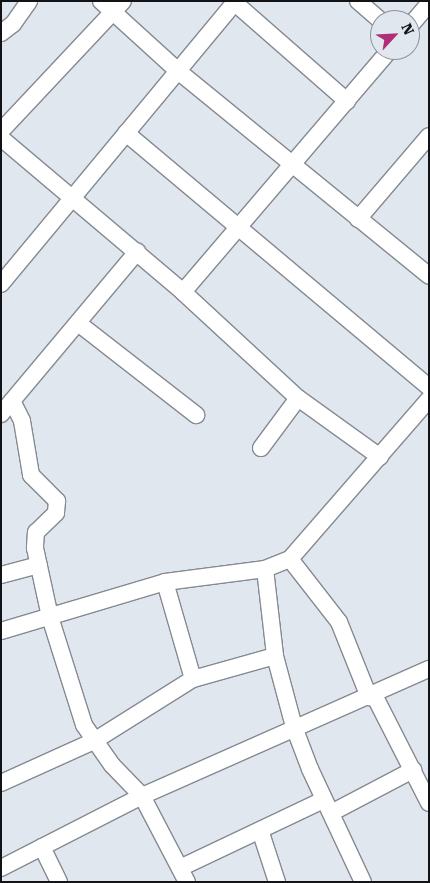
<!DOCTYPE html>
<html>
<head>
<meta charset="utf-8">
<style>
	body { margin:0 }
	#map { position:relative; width:430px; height:883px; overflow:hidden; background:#e1e7ef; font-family:"Roboto Serif",serif }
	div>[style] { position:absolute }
	.roads { filter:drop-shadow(1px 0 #858a91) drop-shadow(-1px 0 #858a91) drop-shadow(0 1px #858a91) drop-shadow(0 -1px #858a91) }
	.minor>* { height:16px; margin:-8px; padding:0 8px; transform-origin:8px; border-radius:8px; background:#fff }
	span { translate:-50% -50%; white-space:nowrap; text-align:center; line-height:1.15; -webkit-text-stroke:4px #e1e7ef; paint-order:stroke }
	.frame { position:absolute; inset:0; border:2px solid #111316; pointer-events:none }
	.north { position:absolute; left:370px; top:10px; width:50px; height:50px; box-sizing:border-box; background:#e1e7ef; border:1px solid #8e9298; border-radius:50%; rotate:65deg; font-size:14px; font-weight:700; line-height:20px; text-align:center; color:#111316 }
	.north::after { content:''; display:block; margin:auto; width:18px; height:22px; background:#b02e77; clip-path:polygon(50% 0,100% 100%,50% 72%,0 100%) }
</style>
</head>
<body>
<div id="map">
	<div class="roads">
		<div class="minor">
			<div style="left:101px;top:1px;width:104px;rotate:42.3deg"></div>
			<div style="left:178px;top:71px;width:324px;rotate:39.2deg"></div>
			<div style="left:358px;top:1px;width:29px;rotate:41deg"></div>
			<div style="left:235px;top:3px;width:149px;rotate:41.2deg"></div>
			<div style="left:410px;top:26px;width:30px;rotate:-50deg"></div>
			<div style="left:1px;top:33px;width:15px;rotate:-37deg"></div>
			<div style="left:13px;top:24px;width:28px;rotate:-55deg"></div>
			<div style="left:1px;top:131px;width:178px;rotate:-46.8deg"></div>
			<div style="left:126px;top:133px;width:395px;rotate:40deg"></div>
			<div style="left:1px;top:138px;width:238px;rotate:40.2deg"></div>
			<div style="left:183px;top:292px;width:156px;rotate:42.7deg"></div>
			<div style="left:298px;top:398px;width:101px;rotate:35.7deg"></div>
			<div style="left:358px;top:219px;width:109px;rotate:-49.5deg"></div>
			<div style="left:1px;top:284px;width:368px;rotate:-50.3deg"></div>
			<div style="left:183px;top:292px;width:318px;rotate:-49.5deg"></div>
			<div style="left:78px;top:323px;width:150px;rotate:37.9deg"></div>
			<div style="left:12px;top:401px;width:22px;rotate:63deg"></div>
			<div style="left:22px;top:421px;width:55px;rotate:80.5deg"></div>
			<div style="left:31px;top:475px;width:37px;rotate:45deg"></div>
			<div style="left:57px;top:501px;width:12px;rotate:95deg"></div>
			<div style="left:56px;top:513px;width:28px;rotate:136deg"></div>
			<div style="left:36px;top:532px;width:16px;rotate:94deg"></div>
			<div style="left:35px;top:548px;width:71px;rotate:77.7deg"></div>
			<div style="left:50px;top:617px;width:113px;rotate:72.5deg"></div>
			<div style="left:84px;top:725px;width:49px;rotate:55deg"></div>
			<div style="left:112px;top:765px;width:43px;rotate:45.9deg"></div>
			<div style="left:142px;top:796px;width:97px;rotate:62.4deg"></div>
			<div style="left:1px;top:414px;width:212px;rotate:-50deg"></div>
			<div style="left:261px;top:448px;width:62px;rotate:-53.5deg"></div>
			<div style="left:290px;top:559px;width:80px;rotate:52.1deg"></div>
			<div style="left:339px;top:622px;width:81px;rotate:68.2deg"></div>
			<div style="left:265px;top:569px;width:88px;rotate:83.4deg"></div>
			<div style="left:275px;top:656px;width:73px;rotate:75deg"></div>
			<div style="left:294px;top:727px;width:45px;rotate:69.1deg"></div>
			<div style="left:310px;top:769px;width:125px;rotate:64.9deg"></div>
			<div style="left:1px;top:575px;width:39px;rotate:-15deg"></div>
			<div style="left:165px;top:582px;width:101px;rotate:73.9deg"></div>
			<div style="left:1px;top:631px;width:171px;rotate:-16.6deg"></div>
			<div style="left:165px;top:582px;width:101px;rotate:-7.4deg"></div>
			<div style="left:265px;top:569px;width:27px;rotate:-22deg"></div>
			<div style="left:290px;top:559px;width:212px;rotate:-49deg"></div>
			<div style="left:374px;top:695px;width:121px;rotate:63deg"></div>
			<div style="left:1px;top:783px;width:102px;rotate:-24.3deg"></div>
			<div style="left:94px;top:741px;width:117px;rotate:-32.1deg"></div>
			<div style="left:193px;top:679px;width:85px;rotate:-15.7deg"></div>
			<div style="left:331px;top:813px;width:93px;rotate:-27.7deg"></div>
			<div style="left:260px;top:830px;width:55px;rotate:71.9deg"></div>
			<div style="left:42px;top:847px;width:39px;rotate:64deg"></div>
			<div style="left:1px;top:868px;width:158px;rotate:-27.1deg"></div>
			<div style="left:142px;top:796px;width:314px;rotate:-23.9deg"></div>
			<div style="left:180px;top:868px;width:158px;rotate:-25.4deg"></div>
		</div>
	</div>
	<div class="frame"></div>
	<div class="north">N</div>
</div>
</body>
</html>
